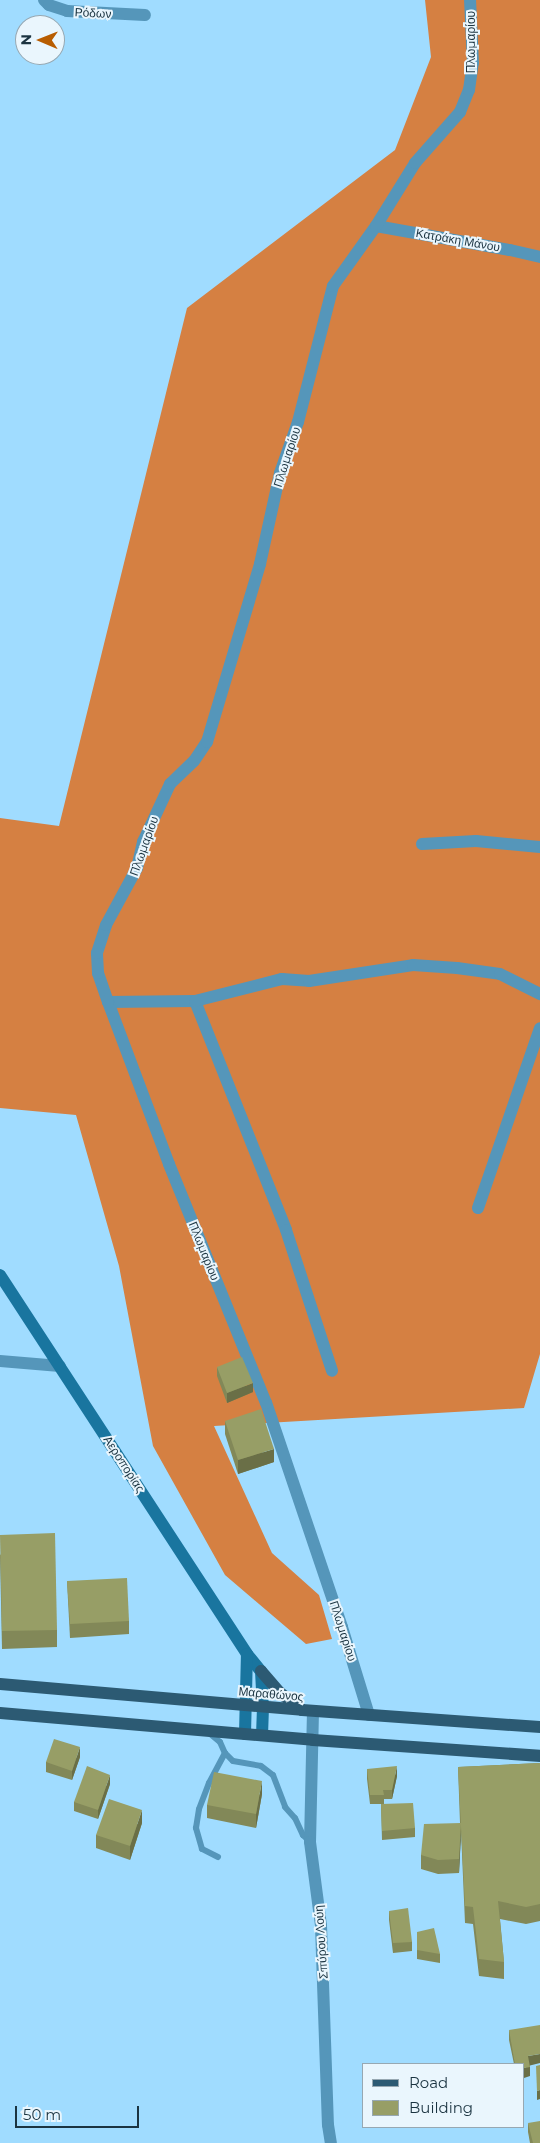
<!DOCTYPE html>
<html>
<head>
<meta charset="utf-8">
<style>
	body { margin:0 }
	#map { position:relative; width:540px; height:2143px; overflow:hidden; background:#a0dcff; font-family:Montserrat,sans-serif }
	div>[style] { position:absolute }
	.forest>* { inset:0; background:#d58042 }
	.lane>* { height:6px; margin:-3px; padding:0 3px; transform-origin:3px; border-radius:3px; background:#5596ba }
	.street>* { height:12px; margin:-6px; padding:0 6px; transform-origin:6px; border-radius:6px; background:#5596ba }
	.secondary>* { height:12px; margin:-6px; padding:0 6px; transform-origin:6px; border-radius:6px; background:#19759f }
	.primary>* { height:12px; margin:-6px; padding:0 6px; transform-origin:6px; border-radius:6px; background:#2c5a73 }
	.wall>* { inset:0; background:#828858 }
	.shaded-wall>* { inset:0; background:#6a6f47 }
	.building>* { inset:0; background:#979e66 }
	span { translate:-50% -50%; white-space:nowrap; text-align:center; line-height:1.15; -webkit-text-stroke:4px #eaf6fd; paint-order:stroke }
	.street-label { font-size:12px; color:#1b3441 }
	.legend { position:absolute; left:362px; top:2063px; width:162px; height:65px; box-sizing:border-box; background:#eaf6fd; border:1px solid #97a8b2; margin:0; padding:6px 9px; list-style:none; font-size:15px; color:#1b3441 }
	.legend li { display:flex; align-items:center; gap:10px; height:25px }
	.legend b { width:25px; border:1px solid #97a8b2 }
	.north { position:absolute; left:15px; top:15px; width:50px; height:50px; box-sizing:border-box; background:#eaf6fd; border:1px solid #97a8b2; border-radius:50%; rotate:271deg; font-size:14px; font-weight:700; line-height:20px; text-align:center; color:#1b3441 }
	.north::after { content:''; display:block; margin:auto; width:18px; height:22px; background:#b85d01; clip-path:polygon(50% 0,100% 100%,50% 72%,0 100%) }
	.scale { position:absolute; left:15px; top:2106px; width:124px; height:22px; box-sizing:border-box; border:2px solid #1b3441; border-top:0; padding-left:6px; font-size:15px; line-height:18px; white-space:nowrap; color:#1b3441; -webkit-text-stroke:4px #eaf6fd; paint-order:stroke }
</style>
</head>
<body>
<div id="map">
	<div class="forest">
		<div style="clip-path:polygon(425px 0,540px 0,540px 1354px,524px 1408px,214px 1426px,272px 1553px,319px 1595px,332px 1639px,306px 1644px,225px 1575px,153px 1446px,119px 1266px,76px 1115px,0 1108px,0 818px,59px 826px,187px 308px,395px 150px,431px 57px)"></div>
	</div>
	<div class="lane">
		<div style="left:209px;top:1733px;width:14px;rotate:39deg"></div>
		<div style="left:220px;top:1742px;width:12px;rotate:66deg"></div>
		<div style="left:225px;top:1753px;width:11px;rotate:45deg"></div>
		<div style="left:233px;top:1761px;width:28px;rotate:10deg"></div>
		<div style="left:261px;top:1766px;width:15px;rotate:37deg"></div>
		<div style="left:273px;top:1775px;width:34px;rotate:69deg"></div>
		<div style="left:285px;top:1807px;width:15px;rotate:48deg"></div>
		<div style="left:295px;top:1818px;width:19px;rotate:65deg"></div>
		<div style="left:303px;top:1835px;width:10px;rotate:45deg"></div>
		<div style="left:218px;top:1857px;width:18px;rotate:-153deg"></div>
		<div style="left:202px;top:1849px;width:22px;rotate:-106deg"></div>
		<div style="left:196px;top:1828px;width:19px;rotate:-81deg"></div>
		<div style="left:199px;top:1809px;width:28px;rotate:-69deg"></div>
		<div style="left:209px;top:1783px;width:34px;rotate:-62deg"></div>
	</div>
	<div class="street">
		<div style="left:44px;top:0;width:7px;rotate:45deg"></div>
		<div style="left:49px;top:5px;width:19px;rotate:18deg"></div>
		<div style="left:67px;top:11px;width:78px;rotate:2.9deg"></div>
		<div style="left:376px;top:226px;width:136px;rotate:10.2deg"></div>
		<div style="left:510px;top:250px;width:31px;rotate:13deg"></div>
		<div style="left:422px;top:844px;width:54px;rotate:-3.2deg"></div>
		<div style="left:476px;top:841px;width:64px;rotate:5.4deg"></div>
		<div style="left:195px;top:1001px;width:246px;rotate:68.3deg"></div>
		<div style="left:286px;top:1230px;width:148px;rotate:71.9deg"></div>
		<div style="left:108px;top:1002px;width:87px;rotate:-0.7deg"></div>
		<div style="left:195px;top:1001px;width:90px;rotate:-14.2deg"></div>
		<div style="left:282px;top:979px;width:27px;rotate:4deg"></div>
		<div style="left:309px;top:981px;width:105px;rotate:-8.7deg"></div>
		<div style="left:413px;top:965px;width:44px;rotate:3.9deg"></div>
		<div style="left:457px;top:968px;width:43px;rotate:7.9deg"></div>
		<div style="left:500px;top:974px;width:45px;rotate:26.6deg"></div>
		<div style="left:478px;top:1208px;width:190px;rotate:-71deg"></div>
		<div style="left:0;top:1361px;width:60px;rotate:4.8deg"></div>
		<div style="left:313px;top:1711px;width:131px;rotate:91.3deg"></div>
		<div style="left:310px;top:1842px;width:85px;rotate:82.5deg"></div>
		<div style="left:321px;top:1926px;width:199px;rotate:88deg"></div>
		<div style="left:328px;top:2125px;width:18px;rotate:81deg"></div>
		<div style="left:369px;top:1715px;width:92px;rotate:-107.1deg"></div>
		<div style="left:342px;top:1627px;width:237px;rotate:-108.7deg"></div>
		<div style="left:266px;top:1403px;width:258px;rotate:-112.1deg"></div>
		<div style="left:169px;top:1164px;width:173px;rotate:-110.6deg"></div>
		<div style="left:108px;top:1002px;width:31px;rotate:-109deg"></div>
		<div style="left:98px;top:973px;width:20px;rotate:-93deg"></div>
		<div style="left:97px;top:953px;width:29px;rotate:-72deg"></div>
		<div style="left:106px;top:925px;width:65px;rotate:-61.5deg"></div>
		<div style="left:137px;top:868px;width:27px;rotate:-77deg"></div>
		<div style="left:143px;top:842px;width:64px;rotate:-65deg"></div>
		<div style="left:170px;top:784px;width:33px;rotate:-44deg"></div>
		<div style="left:194px;top:761px;width:23px;rotate:-56deg"></div>
		<div style="left:207px;top:742px;width:186px;rotate:-73.4deg"></div>
		<div style="left:260px;top:564px;width:93px;rotate:-77.6deg"></div>
		<div style="left:280px;top:473px;width:54px;rotate:-70.6deg"></div>
		<div style="left:298px;top:422px;width:140px;rotate:-75.6deg"></div>
		<div style="left:333px;top:286px;width:74px;rotate:-54.4deg"></div>
		<div style="left:376px;top:226px;width:74px;rotate:-58.2deg"></div>
		<div style="left:415px;top:163px;width:68px;rotate:-48.6deg"></div>
		<div style="left:460px;top:112px;width:24px;rotate:-68deg"></div>
		<div style="left:469px;top:90px;width:27px;rotate:-82deg"></div>
		<div style="left:473px;top:63px;width:63px;rotate:-92.7deg"></div>
	</div>
	<div class="secondary">
		<div style="left:0;top:1275px;width:452px;rotate:56.9deg"></div>
		<div style="left:247px;top:1654px;width:22px;rotate:51deg"></div>
		<div style="left:261px;top:1671px;width:36px;rotate:87deg"></div>
		<div style="left:263px;top:1707px;width:28px;rotate:92deg"></div>
		<div style="left:245px;top:1734px;width:80px;rotate:-88.6deg"></div>
	</div>
	<div class="primary">
		<div style="left:261px;top:1671px;width:28px;rotate:49deg"></div>
		<div style="left:279px;top:1692px;width:29px;rotate:38deg"></div>
		<div style="left:0;top:1684px;width:303px;rotate:4.9deg"></div>
		<div style="left:302px;top:1710px;width:239px;rotate:4.1deg"></div>
		<div style="left:0;top:1713px;width:314px;rotate:4.9deg"></div>
		<div style="left:313px;top:1740px;width:228px;rotate:4deg"></div>
	</div>
	<div class="wall">
		<div style="clip-path:polygon(217px 1367px,253px 1392px,227px 1403px,217px 1376px)"></div>
		<div style="clip-path:polygon(225px 1421px,274px 1462px,238px 1474px,225px 1434px)"></div>
		<div style="clip-path:polygon(0 1554px,57px 1630px,57px 1647px,2px 1649px)"></div>
		<div style="clip-path:polygon(67px 1581px,129px 1621px,129px 1634px,70px 1638px)"></div>
		<div style="clip-path:polygon(80px 1757px,72px 1780px,46px 1772px,46px 1762px)"></div>
		<div style="clip-path:polygon(540px 1763px,540px 1921px,526px 1924px,500px 1919px,504px 1962px,504px 1979px,479px 1976px,473px 1924px,465px 1923px,461px 1831px,459px 1873px,438px 1874px,421px 1869px,421px 1855px,460px 1823px,458px 1767px)"></div>
		<div style="clip-path:polygon(367px 1769px,397px 1776px,392px 1799px,384px 1799px,384px 1804px,415px 1828px,415px 1837px,382px 1840px,381px 1804px,370px 1804px,367px 1779px)"></div>
		<div style="clip-path:polygon(110px 1784px,98px 1819px,74px 1811px,74px 1802px)"></div>
		<div style="clip-path:polygon(262px 1794px,256px 1828px,207px 1818px,207px 1805px)"></div>
		<div style="clip-path:polygon(142px 1823px,130px 1860px,96px 1848px,96px 1835px)"></div>
		<div style="clip-path:polygon(389px 1911px,412px 1942px,412px 1951px,393px 1953px,389px 1920px)"></div>
		<div style="clip-path:polygon(417px 1932px,440px 1954px,440px 1963px,417px 1959px)"></div>
		<div style="clip-path:polygon(509px 2030px,530px 2065px,530px 2076px,524px 2064px,514px 2064px,509px 2040px)"></div>
		<div style="clip-path:polygon(528px 2123px,540px 2143px,530px 2143px,528px 2132px)"></div>
	</div>
	<div class="shaded-wall">
		<div style="clip-path:polygon(253px 1383px,253px 1392px,227px 1403px,227px 1393px)"></div>
		<div style="clip-path:polygon(274px 1449px,274px 1462px,238px 1474px,238px 1460px)"></div>
		<div style="clip-path:polygon(80px 1747px,80px 1757px,72px 1780px,72px 1771px)"></div>
		<div style="clip-path:polygon(397px 1766px,397px 1776px,392px 1799px,392px 1790px)"></div>
		<div style="clip-path:polygon(110px 1775px,110px 1784px,98px 1819px,98px 1810px)"></div>
		<div style="clip-path:polygon(262px 1781px,262px 1794px,256px 1828px,256px 1814px)"></div>
		<div style="clip-path:polygon(142px 1810px,142px 1823px,130px 1860px,130px 1846px)"></div>
		<div style="clip-path:polygon(461px 1823px,461px 1836px,459px 1873px,459px 1859px)"></div>
		<div style="clip-path:polygon(540px 2054px,540px 2063px,528px 2066px,528px 2056px)"></div>
		<div style="clip-path:polygon(530px 2067px,530px 2076px,524px 2078px,524px 2068px)"></div>
		<div style="clip-path:polygon(540px 2090px,540px 2099px,537px 2100px,537px 2091px)"></div>
	</div>
	<div class="building">
		<div style="clip-path:polygon(242px 1357px,253px 1383px,227px 1393px,217px 1367px)"></div>
		<div style="clip-path:polygon(261px 1409px,274px 1449px,238px 1460px,225px 1421px)"></div>
		<div style="clip-path:polygon(55px 1533px,57px 1630px,2px 1631px,0 1535px)"></div>
		<div style="clip-path:polygon(127px 1578px,129px 1621px,70px 1624px,67px 1581px)"></div>
		<div style="clip-path:polygon(54px 1739px,80px 1747px,72px 1771px,46px 1762px)"></div>
		<div style="clip-path:polygon(540px 1763px,540px 1904px,526px 1907px,498px 1901px,504px 1962px,479px 1959px,473px 1907px,465px 1906px,458px 1767px)"></div>
		<div style="clip-path:polygon(87px 1766px,110px 1775px,98px 1810px,74px 1802px)"></div>
		<div style="clip-path:polygon(397px 1766px,392px 1790px,383px 1790px,384px 1795px,370px 1795px,367px 1769px)"></div>
		<div style="clip-path:polygon(214px 1772px,262px 1781px,256px 1814px,207px 1805px)"></div>
		<div style="clip-path:polygon(109px 1799px,142px 1810px,130px 1846px,96px 1835px)"></div>
		<div style="clip-path:polygon(413px 1803px,415px 1828px,382px 1831px,381px 1804px)"></div>
		<div style="clip-path:polygon(461px 1823px,459px 1859px,438px 1860px,421px 1855px,424px 1824px)"></div>
		<div style="clip-path:polygon(408px 1908px,412px 1942px,393px 1943px,389px 1911px)"></div>
		<div style="clip-path:polygon(434px 1928px,440px 1954px,417px 1950px,417px 1932px)"></div>
		<div style="clip-path:polygon(540px 2025px,540px 2054px,528px 2056px,530px 2067px,524px 2068px,524px 2064px,515px 2064px,509px 2030px)"></div>
		<div style="clip-path:polygon(540px 2065px,540px 2090px,537px 2091px,536px 2066px)"></div>
		<div style="clip-path:polygon(540px 2121px,540px 2143px,533px 2143px,528px 2123px)"></div>
	</div>
	<div class="street-label">
		<span style="left:93px;top:13px;rotate:3deg">Ρόδων</span>
		<span style="left:471px;top:42px;rotate:-90deg">Πλωμαρίου</span>
		<span style="left:458px;top:240px;rotate:10deg">Κατράκη Μάνου</span>
		<span style="left:287px;top:457px;rotate:-72deg">Πλωμαρίου</span>
		<span style="left:144px;top:846px;rotate:-70deg">Πλωμαρίου</span>
		<span style="left:204px;top:1251px;rotate:68deg">Πλωμαρίου</span>
		<span style="left:124px;top:1464px;rotate:57deg">Αεροπορίας</span>
		<span style="left:343px;top:1631px;rotate:72deg">Πλωμαρίου</span>
		<span style="left:271px;top:1694px;rotate:5deg">Μαραθώνος</span>
		<span style="left:321px;top:1942px;rotate:-94deg">Σπύρου Λούη</span>
	</div>
	<ul class="legend">
	<li><b style="height:6px;background:#2c5a73"></b>Road</li>
	<li><b style="height:14px;background:#979e66"></b>Building</li>
	</ul>
	<div class="north">N</div>
	<div class="scale">50 m</div>
</div>
</body>
</html>
